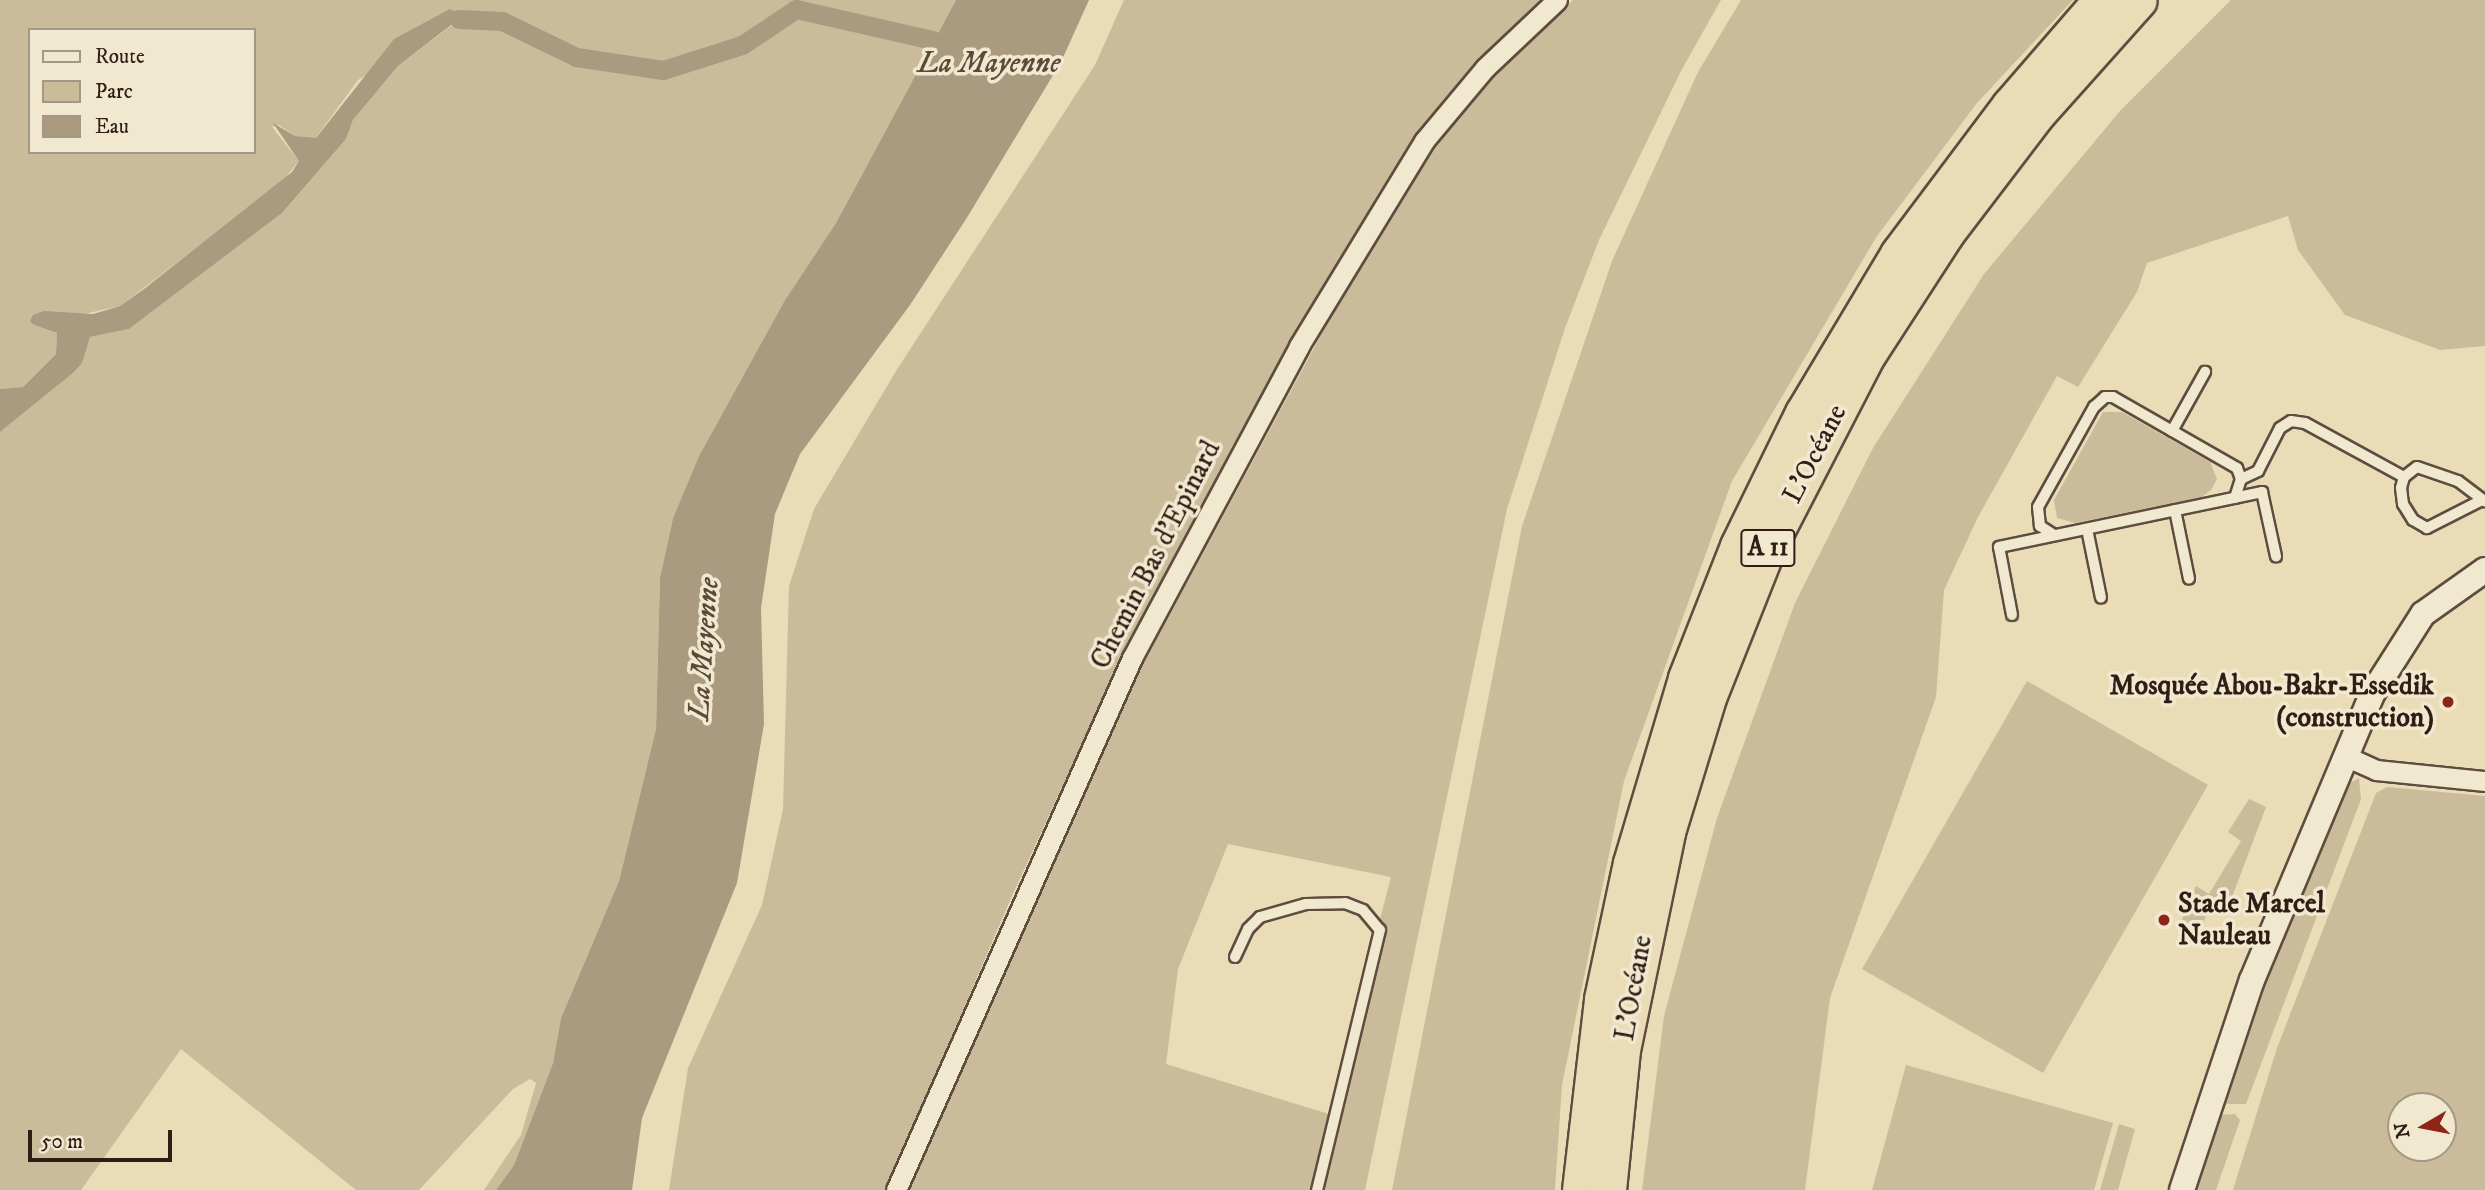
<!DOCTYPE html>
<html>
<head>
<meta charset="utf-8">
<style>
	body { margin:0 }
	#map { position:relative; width:2485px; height:1190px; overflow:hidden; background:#e9dcb7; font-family:"IM FELL DW Pica",serif }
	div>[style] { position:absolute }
	.green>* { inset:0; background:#cabc9b }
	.water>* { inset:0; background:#aa9b80 }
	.canal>* { height:19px; margin:-9.5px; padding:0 9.5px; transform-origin:9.5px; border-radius:9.5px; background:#aa9b80 }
	.roads { filter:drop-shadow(2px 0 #5e4d3e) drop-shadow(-2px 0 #5e4d3e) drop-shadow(0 2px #5e4d3e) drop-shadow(0 -2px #5e4d3e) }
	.service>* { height:10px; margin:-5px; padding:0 5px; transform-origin:5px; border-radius:5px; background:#f1e8d0 }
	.minor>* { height:19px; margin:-9.5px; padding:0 9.5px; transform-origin:9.5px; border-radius:9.5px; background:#f1e8d0 }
	.tertiary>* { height:24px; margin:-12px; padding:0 12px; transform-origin:12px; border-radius:12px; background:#f1e8d0 }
	.motorway>* { height:35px; margin:-17.5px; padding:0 17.5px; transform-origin:17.5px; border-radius:17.5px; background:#e9dcb7 }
	.dots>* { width:19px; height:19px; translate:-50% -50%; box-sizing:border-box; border:4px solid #f1e8d0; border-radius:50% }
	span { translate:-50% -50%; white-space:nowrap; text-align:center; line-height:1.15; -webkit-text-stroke:7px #f1e8d0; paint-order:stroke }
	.shield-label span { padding:2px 5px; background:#f1e8d0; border:2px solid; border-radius:5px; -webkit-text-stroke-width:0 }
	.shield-label { font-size:26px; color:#301d15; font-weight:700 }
	.street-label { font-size:28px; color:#301d15 }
	.poi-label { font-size:28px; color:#301d15; font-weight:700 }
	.right { translate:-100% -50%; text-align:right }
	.left { translate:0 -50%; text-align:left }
	.water-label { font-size:30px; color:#5b493a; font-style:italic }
	.legend { position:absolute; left:28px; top:28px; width:228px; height:126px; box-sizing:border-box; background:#f1e8d0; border:2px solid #a49785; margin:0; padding:9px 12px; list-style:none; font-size:21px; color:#301d15 }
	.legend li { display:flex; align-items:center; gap:14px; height:35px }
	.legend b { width:35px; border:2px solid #a49785 }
	.north { position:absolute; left:2387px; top:1092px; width:70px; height:70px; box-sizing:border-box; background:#f1e8d0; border:2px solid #a49785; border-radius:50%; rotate:260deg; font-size:19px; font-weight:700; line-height:28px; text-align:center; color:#301d15 }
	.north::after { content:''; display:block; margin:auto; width:24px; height:32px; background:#8f2418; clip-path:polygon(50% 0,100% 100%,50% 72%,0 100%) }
	.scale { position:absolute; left:28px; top:1130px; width:144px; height:32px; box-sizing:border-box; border:4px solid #301d15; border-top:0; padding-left:9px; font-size:21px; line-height:24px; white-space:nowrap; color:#301d15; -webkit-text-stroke:5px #f1e8d0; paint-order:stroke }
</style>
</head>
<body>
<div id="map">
	<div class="green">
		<div style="clip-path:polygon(evenodd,0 0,956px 0,836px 223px,785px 300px,699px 456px,673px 518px,660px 578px,656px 729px,619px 881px,561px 1018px,553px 1063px,514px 1165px,496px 1190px,484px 1190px,521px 1135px,536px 1083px,530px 1079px,513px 1089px,419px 1190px,356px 1190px,181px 1049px,81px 1190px,0 1190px,0 432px,73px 373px,90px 337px,129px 329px,282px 213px,346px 139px,353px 120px,398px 66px,459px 20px,358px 80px,315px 139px,295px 136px,279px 125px,272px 127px,299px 161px,281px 183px,120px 306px,34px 325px,57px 333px,56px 354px,23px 387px,0 389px,0 0,30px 30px,254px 30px,254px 152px,30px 152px,30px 30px)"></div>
		<div style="clip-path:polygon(1124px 0,1547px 0,1450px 99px,1303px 323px,1135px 629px,1011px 898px,886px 1190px,669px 1190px,688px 1068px,762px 905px,783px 809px,789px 586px,814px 509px,896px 371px,1095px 65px)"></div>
		<div style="clip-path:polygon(evenodd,1573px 0,1721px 0,1681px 71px,1599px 240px,1565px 328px,1507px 509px,1365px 1190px,909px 1190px,1118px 711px,1334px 311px,1413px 179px,1468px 100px,1573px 0,1228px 844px,1391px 877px,1329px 1114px,1166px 1064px,1178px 969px,1228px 844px)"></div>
		<div style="clip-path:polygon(1741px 0,2073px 0,1977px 103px,1877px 236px,1732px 481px,1624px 781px,1562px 1085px,1555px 1190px,1392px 1190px,1522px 526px,1612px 261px,1698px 72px)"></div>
		<div style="clip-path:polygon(2231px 0,2485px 0,2485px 346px,2440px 350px,2345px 315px,2298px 250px,2288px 216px,2147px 263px,2137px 292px,2078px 387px,2057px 376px,1978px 517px,1944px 590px,1936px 697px,1830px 998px,1805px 1190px,1642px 1190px,1664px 1016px,1717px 818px,1795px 603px,1873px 448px,1984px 274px,2120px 111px)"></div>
		<div style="clip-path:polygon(2103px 412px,2122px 412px,2210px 462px,2217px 479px,2211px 490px,2202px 497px,2075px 523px,2057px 518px,2054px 500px)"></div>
		<div style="clip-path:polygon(2027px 681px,2208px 785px,2043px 1073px,1862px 969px)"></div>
		<div style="clip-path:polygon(2359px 778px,2361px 799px,2246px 1104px,2219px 1104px,2305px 880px,2347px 785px)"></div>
		<div style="clip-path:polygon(evenodd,2387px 787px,2485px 796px,2485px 1190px,2233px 1190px,2277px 1048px,2376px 793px,2387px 787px,2401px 1106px,2443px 1106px,2443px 1148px,2401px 1148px,2401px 1106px)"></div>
		<div style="clip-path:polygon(2249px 799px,2266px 807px,2226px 913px,2209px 907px,2201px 930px,2181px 922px,2196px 886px,2209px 894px,2241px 841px,2228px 832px)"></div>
		<div style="clip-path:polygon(1906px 1065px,2113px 1123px,2094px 1190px,1872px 1190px)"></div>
		<div style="clip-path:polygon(2235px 1114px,2240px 1120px,2216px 1190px,2191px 1190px,2215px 1115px)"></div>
		<div style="clip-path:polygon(2119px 1124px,2135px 1129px,2118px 1190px,2100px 1190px)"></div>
	</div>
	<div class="water">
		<div style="clip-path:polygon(956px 0,1089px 0,1061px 62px,968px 216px,910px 305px,800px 454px,775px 514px,761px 608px,764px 724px,737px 883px,642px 1118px,632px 1190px,496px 1190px,514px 1165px,553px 1063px,561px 1018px,619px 881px,656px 729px,660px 578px,673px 518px,699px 456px,785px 300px,836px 223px)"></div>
		<div style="clip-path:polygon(450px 9px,458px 13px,459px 19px,398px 66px,353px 120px,346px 139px,282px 213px,129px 329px,90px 337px,82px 363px,73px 373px,0 432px,0 389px,23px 387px,56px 354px,57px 333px,34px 325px,30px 321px,33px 315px,44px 311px,93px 314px,120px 306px,144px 289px,292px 172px,299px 161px,273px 123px,295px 136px,316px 138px,394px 39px)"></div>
	</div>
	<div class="canal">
		<div style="left:459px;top:19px;width:43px;rotate:2.7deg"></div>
		<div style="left:502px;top:21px;width:82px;rotate:25.9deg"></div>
		<div style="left:576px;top:57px;width:88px;rotate:8.5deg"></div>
		<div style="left:663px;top:70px;width:83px;rotate:-17.6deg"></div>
		<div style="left:742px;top:45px;width:65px;rotate:-33.7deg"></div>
		<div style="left:796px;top:9px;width:140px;rotate:12.8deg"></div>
	</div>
	<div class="roads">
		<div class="service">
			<div style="left:2172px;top:431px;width:68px;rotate:-60.8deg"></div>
			<div style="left:2241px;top:479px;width:19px;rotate:-25deg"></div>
			<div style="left:2258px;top:471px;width:48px;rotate:-62.9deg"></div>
			<div style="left:2280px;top:428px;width:13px;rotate:-32deg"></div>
			<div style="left:2291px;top:421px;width:14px;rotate:8deg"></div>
			<div style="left:2305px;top:423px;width:113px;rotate:28.6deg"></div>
			<div style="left:2482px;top:500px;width:62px;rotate:153deg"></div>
			<div style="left:2427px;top:528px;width:16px;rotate:-150deg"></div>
			<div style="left:2413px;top:520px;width:19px;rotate:-122deg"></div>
			<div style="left:2403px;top:504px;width:16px;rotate:-97deg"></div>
			<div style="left:2401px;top:488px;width:11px;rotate:-75deg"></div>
			<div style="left:2404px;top:477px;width:16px;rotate:-38deg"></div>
			<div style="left:2417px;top:467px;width:43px;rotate:18.9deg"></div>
			<div style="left:2458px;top:481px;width:34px;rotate:37deg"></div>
			<div style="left:2175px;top:510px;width:70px;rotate:78.5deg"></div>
			<div style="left:2087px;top:529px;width:70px;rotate:78.5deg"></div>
			<div style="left:2054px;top:535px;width:17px;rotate:-147deg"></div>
			<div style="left:2040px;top:526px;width:19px;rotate:-96deg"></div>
			<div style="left:2038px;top:507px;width:115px;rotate:-60.8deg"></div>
			<div style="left:2094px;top:407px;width:15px;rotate:-42deg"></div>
			<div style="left:2105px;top:397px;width:8px"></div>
			<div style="left:2113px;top:397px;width:143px;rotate:29.8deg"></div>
			<div style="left:2237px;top:468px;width:12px;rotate:70deg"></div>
			<div style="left:2241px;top:479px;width:20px;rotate:108deg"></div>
			<div style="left:2012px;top:615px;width:69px;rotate:-100.8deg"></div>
			<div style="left:1999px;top:547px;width:269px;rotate:-11.8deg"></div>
			<div style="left:2262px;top:492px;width:66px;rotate:77.7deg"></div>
			<div style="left:1235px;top:957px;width:31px;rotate:-65deg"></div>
			<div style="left:1248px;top:929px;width:17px;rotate:-45deg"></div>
			<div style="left:1260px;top:917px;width:48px;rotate:-15.8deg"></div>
			<div style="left:1306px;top:904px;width:39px;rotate:-1deg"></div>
			<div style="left:1345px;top:903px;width:19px;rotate:21deg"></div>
			<div style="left:1363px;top:910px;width:26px;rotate:50deg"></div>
			<div style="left:1380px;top:930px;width:268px;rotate:103.6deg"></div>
		</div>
		<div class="minor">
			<div style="left:2345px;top:756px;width:34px;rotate:24deg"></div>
			<div style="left:2376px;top:770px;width:110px;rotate:5.8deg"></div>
			<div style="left:896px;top:1190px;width:582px;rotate:-66.08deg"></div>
			<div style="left:1132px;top:658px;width:354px;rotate:-61.8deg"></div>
			<div style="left:1299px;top:346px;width:240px;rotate:-58.6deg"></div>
			<div style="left:1424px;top:141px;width:95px;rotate:-50.1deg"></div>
			<div style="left:1485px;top:68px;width:99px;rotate:-43.4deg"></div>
		</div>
		<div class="tertiary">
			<div style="left:2182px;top:1190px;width:221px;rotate:-71.6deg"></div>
			<div style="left:2252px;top:980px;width:310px;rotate:-67.2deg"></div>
			<div style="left:2372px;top:694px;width:95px;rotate:-57.5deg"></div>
			<div style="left:2423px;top:614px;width:76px;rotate:-35.4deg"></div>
		</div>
		<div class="motorway">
			<div style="left:1580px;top:1190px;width:192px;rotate:-83.4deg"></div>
			<div style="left:1602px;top:999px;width:139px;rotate:-78deg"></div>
			<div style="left:1631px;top:863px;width:193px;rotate:-73.4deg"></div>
			<div style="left:1686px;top:678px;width:142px;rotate:-68.5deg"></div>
			<div style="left:1738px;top:546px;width:148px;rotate:-64deg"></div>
			<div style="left:1803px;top:413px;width:185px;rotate:-59.1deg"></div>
			<div style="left:1898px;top:254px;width:186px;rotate:-53.1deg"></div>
			<div style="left:2010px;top:105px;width:139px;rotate:-49.1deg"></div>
			<div style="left:1608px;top:1190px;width:141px;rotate:-84.3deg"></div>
			<div style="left:1622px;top:1050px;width:223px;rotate:-78.3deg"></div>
			<div style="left:1667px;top:832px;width:143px;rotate:-73deg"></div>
			<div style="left:1709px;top:695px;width:157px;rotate:-68.3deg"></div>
			<div style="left:1767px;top:549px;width:216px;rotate:-62.7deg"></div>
			<div style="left:1866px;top:357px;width:149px;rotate:-57.1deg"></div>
			<div style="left:1947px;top:232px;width:147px;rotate:-52.7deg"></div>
			<div style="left:2036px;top:115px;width:154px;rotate:-48.2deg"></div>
		</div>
	</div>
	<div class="dots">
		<div style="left:2448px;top:702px;background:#8f2418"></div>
		<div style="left:2164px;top:920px;background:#8f2418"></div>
	</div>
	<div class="shield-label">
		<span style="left:1768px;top:548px">A 11</span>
	</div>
	<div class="street-label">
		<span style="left:1815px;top:454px;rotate:-63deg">L’Océane</span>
		<span style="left:1156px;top:555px;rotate:-63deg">Chemin Bas d'Epinard</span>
		<span style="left:1634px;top:988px;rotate:-80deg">L’Océane</span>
	</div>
	<div class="poi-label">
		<span class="right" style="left:2434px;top:702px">Mosquée Abou-Bakr-Essedik<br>(construction)</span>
		<span class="left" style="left:2178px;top:920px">Stade Marcel<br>Nauleau</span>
	</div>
	<div class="water-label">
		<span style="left:989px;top:64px">La Mayenne</span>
		<span style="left:705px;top:649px;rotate:-86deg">La Mayenne</span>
	</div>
	<ul class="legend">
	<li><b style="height:9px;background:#f1e8d0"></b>Route</li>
	<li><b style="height:19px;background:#cabc9b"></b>Parc</li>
	<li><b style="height:19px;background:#aa9b80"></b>Eau</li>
	</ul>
	<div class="north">N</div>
	<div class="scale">50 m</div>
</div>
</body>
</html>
